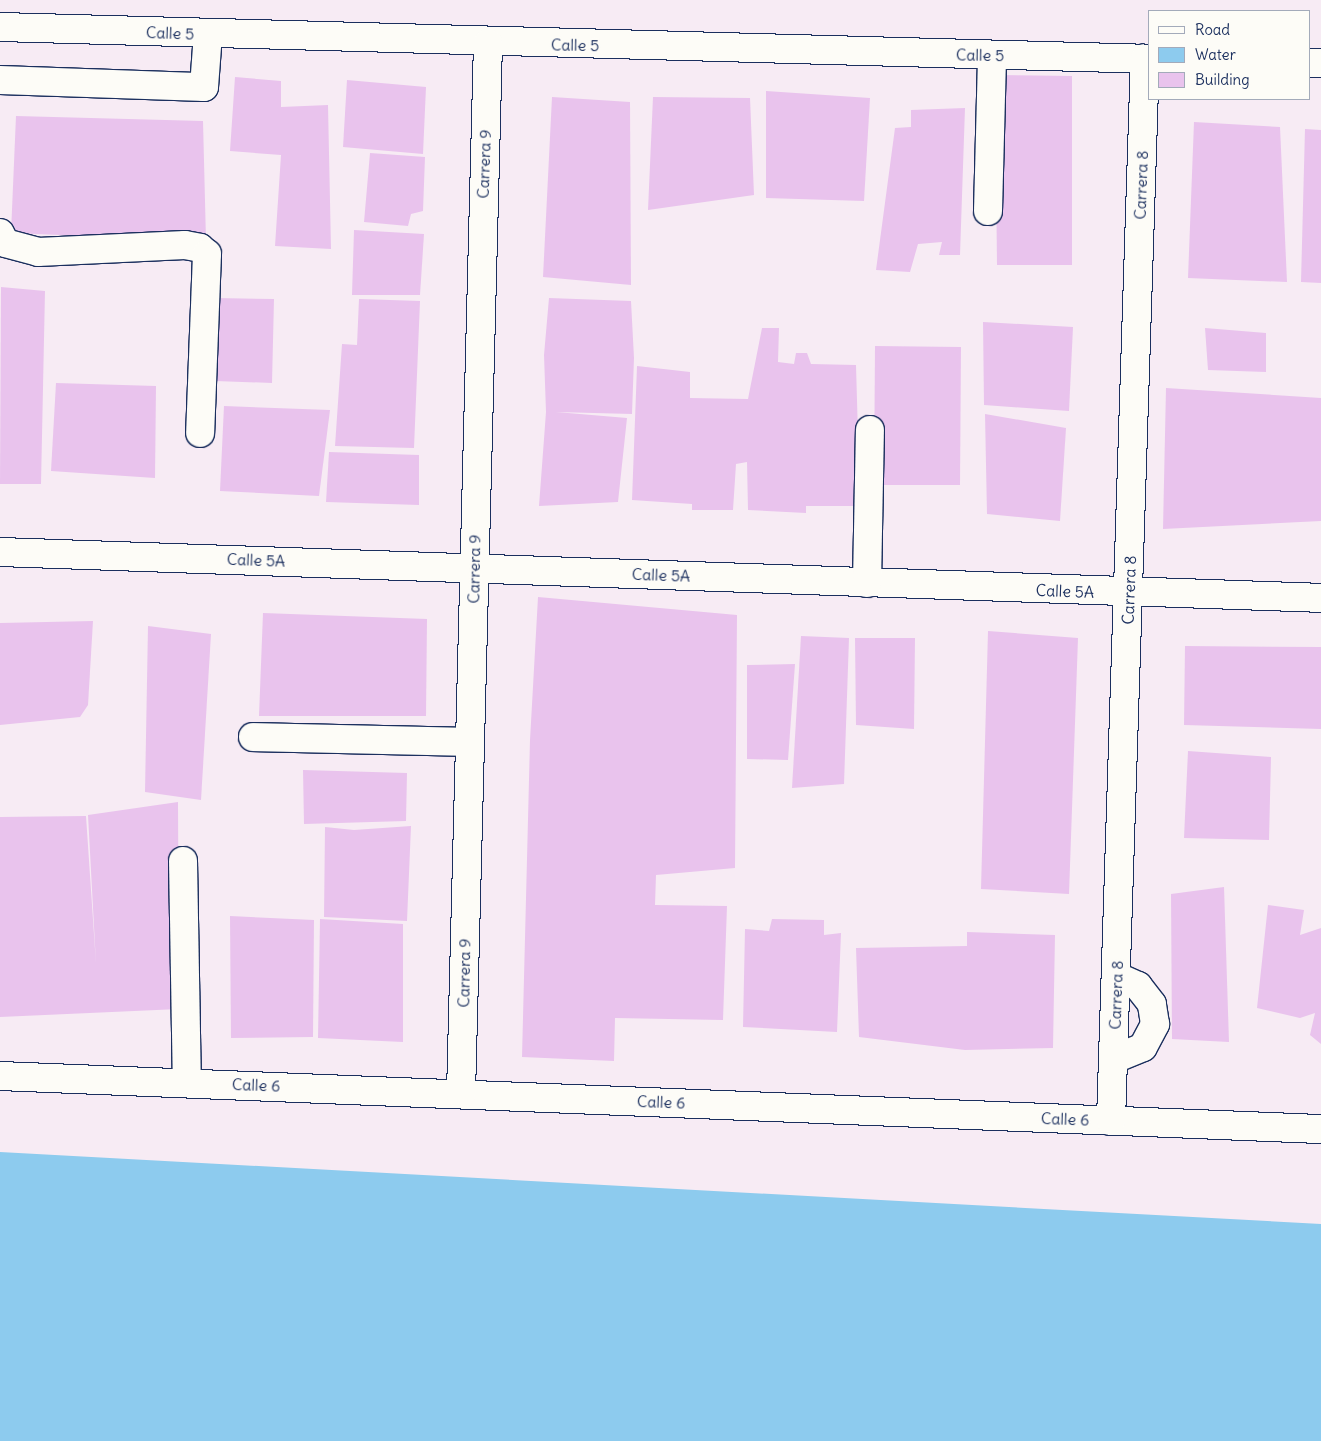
<!DOCTYPE html>
<html>
<head>
<meta charset="utf-8">
<style>
	body { margin:0 }
	#map { position:relative; width:1321px; height:1441px; overflow:hidden; background:#f7ebf4; font-family:Delius,sans-serif }
	div>[style] { position:absolute }
	.water>* { inset:0; background:#8dcbee }
	.building>* { inset:0; background:#e9c3ed }
	.roads { filter:drop-shadow(1px 0 #1b2f5e) drop-shadow(-1px 0 #1b2f5e) drop-shadow(0 1px #1b2f5e) drop-shadow(0 -1px #1b2f5e) }
	.minor>* { height:28px; margin:-14px; padding:0 14px; transform-origin:14px; border-radius:14px; background:#fdfcf7 }
	span { translate:-50% -50%; white-space:nowrap; text-align:center; line-height:1.15; -webkit-text-stroke:4.5px #fdfcf7; paint-order:stroke }
	.street-label { font-size:16px; color:#1b2f5e }
	.legend { position:absolute; left:1148px; top:10px; width:162px; height:90px; box-sizing:border-box; background:#fdfcf7; border:1px solid #a3aaba; margin:0; padding:6px 9px; list-style:none; font-size:15px; color:#1b2f5e }
	.legend li { display:flex; align-items:center; gap:10px; height:25px }
	.legend b { width:25px; border:1px solid #a3aaba }
</style>
</head>
<body>
<div id="map">
	<div class="water">
		<div style="clip-path:polygon(0 1152px,1321px 1224px,1321px 1441px,0 1441px)"></div>
	</div>
	<div class="building">
		<div style="clip-path:polygon(995px 75px,1072px 76px,1072px 265px,997px 265px)"></div>
		<div style="clip-path:polygon(235px 77px,281px 81px,281px 107px,328px 105px,331px 249px,275px 246px,281px 155px,230px 151px)"></div>
		<div style="clip-path:polygon(347px 80px,426px 87px,423px 154px,343px 147px)"></div>
		<div style="clip-path:polygon(766px 91px,870px 98px,864px 201px,766px 198px)"></div>
		<div style="clip-path:polygon(552px 97px,630px 102px,631px 285px,543px 277px)"></div>
		<div style="clip-path:polygon(653px 97px,750px 98px,754px 195px,648px 210px)"></div>
		<div style="clip-path:polygon(965px 108px,960px 255px,939px 255px,942px 242px,918px 244px,910px 272px,876px 270px,895px 128px,911px 127px,911px 110px)"></div>
		<div style="clip-path:polygon(16px 116px,203px 121px,206px 241px,11px 233px)"></div>
		<div style="clip-path:polygon(1194px 122px,1280px 127px,1287px 282px,1188px 278px)"></div>
		<div style="clip-path:polygon(1305px 129px,1321px 130px,1321px 283px,1301px 282px)"></div>
		<div style="clip-path:polygon(370px 153px,425px 157px,423px 211px,411px 214px,408px 226px,364px 222px)"></div>
		<div style="clip-path:polygon(354px 230px,424px 234px,420px 295px,352px 295px)"></div>
		<div style="clip-path:polygon(1px 287px,45px 291px,41px 484px,0 484px)"></div>
		<div style="clip-path:polygon(215px 298px,274px 299px,272px 383px,215px 381px)"></div>
		<div style="clip-path:polygon(549px 298px,631px 301px,634px 358px,632px 414px,556px 412px,627px 418px,618px 502px,539px 506px,546px 412px,544px 355px)"></div>
		<div style="clip-path:polygon(359px 299px,420px 301px,414px 448px,335px 446px,342px 344px,357px 345px)"></div>
		<div style="clip-path:polygon(983px 322px,1073px 327px,1069px 411px,984px 405px)"></div>
		<div style="clip-path:polygon(762px 328px,779px 328px,778px 362px,794px 364px,796px 353px,807px 353px,811px 364px,856px 365px,860px 506px,806px 506px,806px 513px,748px 510px,747px 462px,736px 464px,733px 510px,692px 510px,692px 504px,632px 500px,637px 366px,690px 372px,690px 398px,748px 399px)"></div>
		<div style="clip-path:polygon(1205px 328px,1266px 333px,1266px 372px,1208px 370px)"></div>
		<div style="clip-path:polygon(875px 346px,961px 347px,960px 485px,874px 485px)"></div>
		<div style="clip-path:polygon(56px 383px,156px 386px,155px 478px,51px 471px)"></div>
		<div style="clip-path:polygon(1166px 388px,1321px 398px,1321px 521px,1163px 529px)"></div>
		<div style="clip-path:polygon(224px 406px,330px 410px,319px 496px,220px 491px)"></div>
		<div style="clip-path:polygon(985px 414px,1066px 428px,1060px 521px,987px 514px)"></div>
		<div style="clip-path:polygon(329px 452px,419px 455px,419px 505px,326px 502px)"></div>
		<div style="clip-path:polygon(538px 597px,737px 615px,735px 868px,656px 875px,655px 905px,727px 906px,723px 1020px,615px 1018px,614px 1061px,522px 1057px,530px 740px)"></div>
		<div style="clip-path:polygon(263px 613px,427px 619px,426px 716px,259px 716px)"></div>
		<div style="clip-path:polygon(93px 621px,88px 705px,80px 717px,0 725px,0 623px)"></div>
		<div style="clip-path:polygon(148px 626px,211px 634px,201px 800px,145px 792px)"></div>
		<div style="clip-path:polygon(988px 631px,1078px 638px,1069px 894px,981px 889px)"></div>
		<div style="clip-path:polygon(801px 636px,849px 638px,844px 784px,792px 788px)"></div>
		<div style="clip-path:polygon(855px 638px,915px 638px,914px 729px,856px 725px)"></div>
		<div style="clip-path:polygon(1185px 646px,1321px 647px,1321px 729px,1184px 725px)"></div>
		<div style="clip-path:polygon(795px 664px,788px 760px,747px 759px,747px 665px)"></div>
		<div style="clip-path:polygon(1188px 751px,1271px 757px,1269px 840px,1184px 838px)"></div>
		<div style="clip-path:polygon(303px 770px,407px 773px,406px 821px,304px 824px)"></div>
		<div style="clip-path:polygon(178px 802px,179px 1009px,0 1017px,0 817px,86px 816px,96px 964px,88px 815px)"></div>
		<div style="clip-path:polygon(411px 826px,407px 921px,324px 917px,325px 827px,354px 830px)"></div>
		<div style="clip-path:polygon(1224px 887px,1229px 1042px,1172px 1039px,1171px 894px)"></div>
		<div style="clip-path:polygon(1268px 905px,1304px 910px,1300px 935px,1321px 928px,1321px 1044px,1310px 1035px,1315px 1013px,1300px 1018px,1257px 1008px)"></div>
		<div style="clip-path:polygon(230px 916px,314px 920px,313px 1037px,231px 1038px)"></div>
		<div style="clip-path:polygon(320px 919px,403px 924px,403px 1042px,318px 1038px)"></div>
		<div style="clip-path:polygon(772px 919px,824px 920px,824px 935px,841px 933px,837px 1032px,743px 1027px,745px 929px,769px 931px)"></div>
		<div style="clip-path:polygon(967px 932px,1055px 935px,1053px 1048px,965px 1050px,859px 1037px,856px 948px,967px 946px)"></div>
	</div>
	<div class="roads">
		<div class="minor">
			<div style="left:0;top:27px;width:1150px;rotate:1.59deg"></div>
			<div style="left:1310px;top:63px;width:11px"></div>
			<div style="left:0;top:80px;width:204px;rotate:2deg"></div>
			<div style="left:204px;top:87px;width:53px;rotate:-85.7deg"></div>
			<div style="left:988px;top:211px;width:156px;rotate:-88.5deg"></div>
			<div style="left:0;top:233px;width:11px;rotate:63deg"></div>
			<div style="left:5px;top:243px;width:34px;rotate:15deg"></div>
			<div style="left:38px;top:252px;width:147px;rotate:-2.7deg"></div>
			<div style="left:185px;top:245px;width:15px;rotate:11deg"></div>
			<div style="left:200px;top:248px;width:9px;rotate:41deg"></div>
			<div style="left:207px;top:254px;width:179px;rotate:92.2deg"></div>
			<div style="left:0;top:552px;width:1322px;rotate:1.99deg"></div>
			<div style="left:867px;top:583px;width:153px;rotate:-88.9deg"></div>
			<div style="left:253px;top:737px;width:216px;rotate:1.3deg"></div>
			<div style="left:183px;top:861px;width:221px;rotate:89deg"></div>
			<div style="left:1114px;top:1059px;width:31px;rotate:-22deg"></div>
			<div style="left:1143px;top:1047px;width:26px;rotate:-62deg"></div>
			<div style="left:1155px;top:1024px;width:20px;rotate:-99deg"></div>
			<div style="left:1152px;top:1004px;width:23px;rotate:-128deg"></div>
			<div style="left:1138px;top:986px;width:24px;rotate:-156deg"></div>
			<div style="left:0;top:1076px;width:1322px;rotate:2.3deg"></div>
			<div style="left:461px;top:1094px;width:1051px;rotate:-88.53deg"></div>
			<div style="left:1111px;top:1121px;width:1063px;rotate:-88.17deg"></div>
		</div>
	</div>
	<div class="street-label">
		<span style="left:170px;top:33px;rotate:2deg">Calle 5</span>
		<span style="left:575px;top:45px;rotate:1deg">Calle 5</span>
		<span style="left:980px;top:55px;rotate:1deg">Calle 5</span>
		<span style="left:484px;top:164px;rotate:-88deg">Carrera 9</span>
		<span style="left:1141px;top:185px;rotate:-88deg">Carrera 8</span>
		<span style="left:256px;top:560px;rotate:2deg">Calle 5A</span>
		<span style="left:474px;top:569px;rotate:-89deg">Carrera 9</span>
		<span style="left:661px;top:575px;rotate:2deg">Calle 5A</span>
		<span style="left:1129px;top:590px;rotate:-88deg">Carrera 8</span>
		<span style="left:1065px;top:591px;rotate:2deg">Calle 5A</span>
		<span style="left:464px;top:973px;rotate:-89deg">Carrera 9</span>
		<span style="left:1116px;top:995px;rotate:-88deg">Carrera 8</span>
		<span style="left:256px;top:1085px;rotate:2deg">Calle 6</span>
		<span style="left:661px;top:1102px;rotate:2deg">Calle 6</span>
		<span style="left:1065px;top:1119px;rotate:2deg">Calle 6</span>
	</div>
	<ul class="legend">
	<li><b style="height:6px;background:#fdfcf7"></b>Road</li>
	<li><b style="height:14px;background:#8dcbee"></b>Water</li>
	<li><b style="height:14px;background:#e9c3ed"></b>Building</li>
	</ul>
</div>
</body>
</html>
